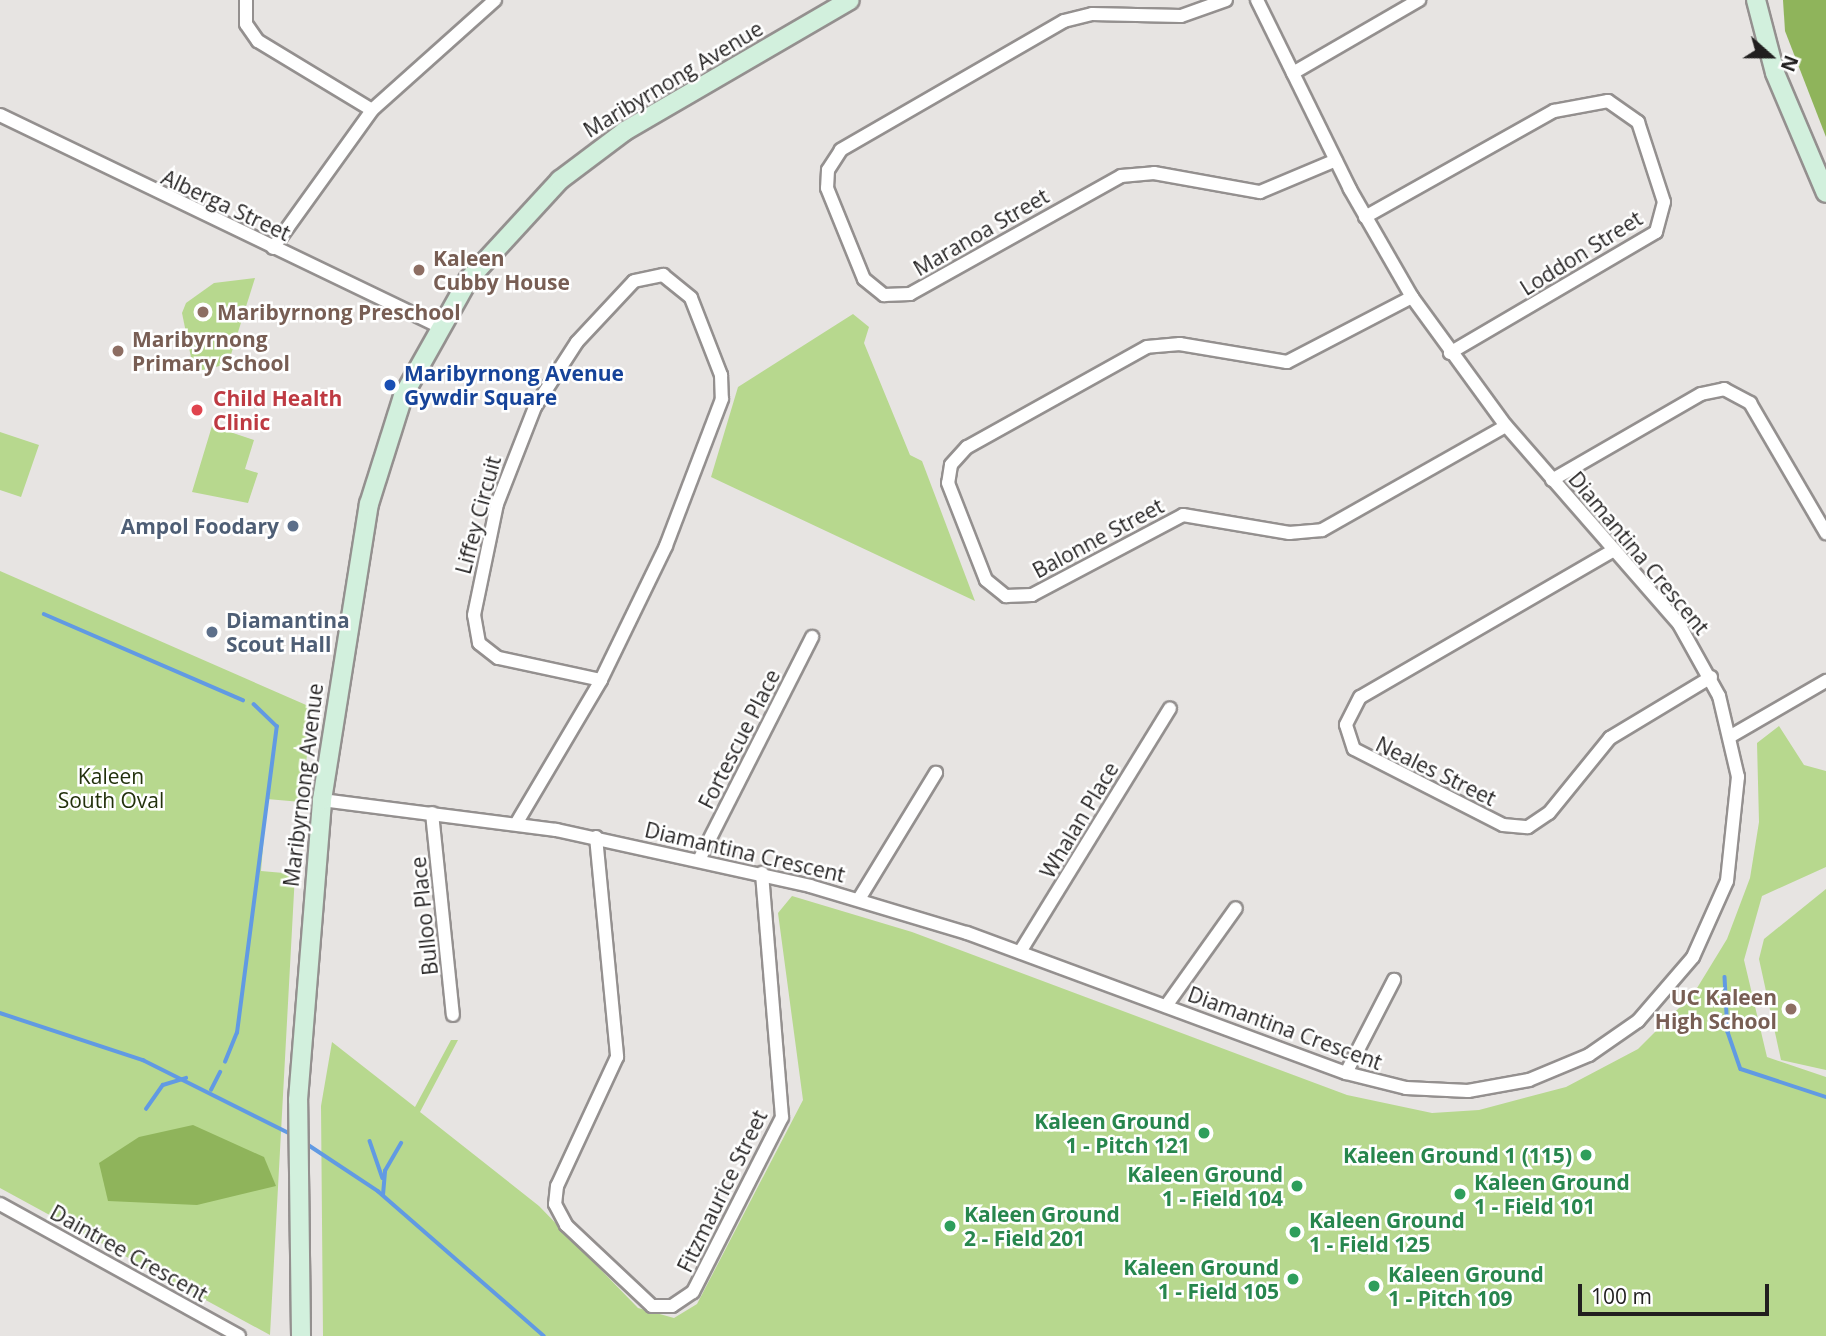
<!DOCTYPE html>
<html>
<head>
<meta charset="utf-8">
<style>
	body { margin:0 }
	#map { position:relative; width:1826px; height:1336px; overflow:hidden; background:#e7e4e2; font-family:"Open Sans",sans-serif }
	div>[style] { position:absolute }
	.green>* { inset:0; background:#b7d88e }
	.forest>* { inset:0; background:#8fb45b }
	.stream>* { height:3.5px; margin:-1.75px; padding:0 1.75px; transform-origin:1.75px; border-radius:1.75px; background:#619ae3 }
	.roads { filter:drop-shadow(2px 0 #94908f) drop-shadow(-2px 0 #94908f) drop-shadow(0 2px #94908f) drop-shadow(0 -2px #94908f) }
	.street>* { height:12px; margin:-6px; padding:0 6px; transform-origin:6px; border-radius:6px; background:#fff }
	.secondary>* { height:18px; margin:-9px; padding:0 9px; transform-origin:9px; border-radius:9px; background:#d2f0dd }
	.dots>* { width:19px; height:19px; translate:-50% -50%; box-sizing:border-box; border:4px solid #fff; border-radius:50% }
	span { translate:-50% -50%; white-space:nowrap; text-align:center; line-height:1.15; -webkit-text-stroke:5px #fff; paint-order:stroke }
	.street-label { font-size:21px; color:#211f1f }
	.education-label { font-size:21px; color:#785e54; font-weight:700 }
	.left { translate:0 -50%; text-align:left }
	.right { translate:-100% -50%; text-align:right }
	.transit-label { font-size:21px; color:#164399; font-weight:700 }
	.health-label { font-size:21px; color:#be3a42; font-weight:700 }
	.service-label { font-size:21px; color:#4e5e75; font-weight:700 }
	.park-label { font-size:21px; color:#22310b }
	.leisure-label { font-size:21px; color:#27864d; font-weight:700 }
	.north { position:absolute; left:1735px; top:21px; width:70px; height:70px; -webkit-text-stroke:5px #fff; paint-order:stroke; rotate:111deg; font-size:19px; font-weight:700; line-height:28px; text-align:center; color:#211f1f }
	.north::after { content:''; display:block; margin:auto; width:24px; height:32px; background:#211f1f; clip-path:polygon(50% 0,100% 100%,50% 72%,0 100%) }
	.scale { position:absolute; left:1578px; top:1284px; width:191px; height:32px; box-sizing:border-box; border:4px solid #211f1f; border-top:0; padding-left:9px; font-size:21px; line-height:24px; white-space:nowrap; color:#211f1f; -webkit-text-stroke:5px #fff; paint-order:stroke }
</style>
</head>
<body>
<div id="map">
	<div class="green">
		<div style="clip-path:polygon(255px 278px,228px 364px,194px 372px,182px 313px,186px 303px,214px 283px)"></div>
		<div style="clip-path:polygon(853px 314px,869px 327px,864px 343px,910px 455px,922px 461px,975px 601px,711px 477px,738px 387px)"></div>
		<div style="clip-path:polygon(212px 426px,254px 440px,245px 469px,258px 473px,248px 503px,192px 492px)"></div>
		<div style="clip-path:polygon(0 432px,39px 445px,21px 497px,0 490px)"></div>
		<div style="clip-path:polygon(0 571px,313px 708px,301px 802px,267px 799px,261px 871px,295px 874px,270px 1335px,0 1188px)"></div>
		<div style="clip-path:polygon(1779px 726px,1804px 765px,1826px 771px,1826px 867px,1762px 896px,1744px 960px,1767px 1057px,1826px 1077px,1826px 1336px,323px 1336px,321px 1106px,332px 1042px,415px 1107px,451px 1040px,458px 1040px,420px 1112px,539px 1206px,638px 1308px,674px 1318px,697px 1304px,803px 1100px,778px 913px,792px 896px,912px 932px,1347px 1095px,1432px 1113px,1479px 1110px,1566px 1087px,1638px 1049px,1694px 993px,1727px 939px,1750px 878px,1759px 822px,1757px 743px)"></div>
		<div style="clip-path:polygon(1826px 889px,1826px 1070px,1781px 1060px,1759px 959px,1764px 939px)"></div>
	</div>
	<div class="forest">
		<div style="clip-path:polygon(1783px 0,1826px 0,1826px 137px,1785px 31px)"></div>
		<div style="clip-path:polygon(193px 1125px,264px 1157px,276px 1186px,197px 1205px,108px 1201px,99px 1163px,139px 1137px)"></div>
	</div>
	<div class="stream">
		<div style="left:44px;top:614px;width:217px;rotate:23.4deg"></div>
		<div style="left:1725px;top:977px;width:55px;rotate:86.9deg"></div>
		<div style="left:1728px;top:1032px;width:39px;rotate:71deg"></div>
		<div style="left:1741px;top:1069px;width:89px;rotate:18.2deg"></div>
		<div style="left:0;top:1013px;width:151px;rotate:18.2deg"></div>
		<div style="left:143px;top:1060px;width:165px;rotate:26.6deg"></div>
		<div style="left:225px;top:1062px;width:31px;rotate:-68deg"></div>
		<div style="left:237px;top:1033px;width:309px;rotate:-82.6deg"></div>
		<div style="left:277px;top:727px;width:32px;rotate:-136deg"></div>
		<div style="left:211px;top:1090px;width:20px;rotate:-63deg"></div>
		<div style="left:146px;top:1109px;width:29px;rotate:-55deg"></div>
		<div style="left:163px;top:1085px;width:24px;rotate:-17deg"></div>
		<div style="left:370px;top:1141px;width:39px;rotate:71deg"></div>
		<div style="left:304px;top:1142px;width:89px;rotate:33.5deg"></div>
		<div style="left:378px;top:1191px;width:220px;rotate:41.1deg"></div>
		<div style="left:383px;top:1195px;width:24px;rotate:-85deg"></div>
		<div style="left:385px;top:1171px;width:32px;rotate:-60deg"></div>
	</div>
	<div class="roads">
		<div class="street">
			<div style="left:246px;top:0;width:24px;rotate:90deg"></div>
			<div style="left:246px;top:24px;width:21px;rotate:55deg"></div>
			<div style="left:258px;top:41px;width:133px;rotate:31.2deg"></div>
			<div style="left:1226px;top:0;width:48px;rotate:160.4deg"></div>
			<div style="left:1181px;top:16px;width:89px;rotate:-178.7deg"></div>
			<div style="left:1092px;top:14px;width:29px;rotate:166deg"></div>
			<div style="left:1064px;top:21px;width:258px;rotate:150deg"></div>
			<div style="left:841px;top:150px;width:24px;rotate:123deg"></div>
			<div style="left:828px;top:170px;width:18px;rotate:93deg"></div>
			<div style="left:827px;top:188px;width:98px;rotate:67.9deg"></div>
			<div style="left:864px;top:279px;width:26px;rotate:39deg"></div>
			<div style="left:884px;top:295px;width:26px;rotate:-2deg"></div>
			<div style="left:910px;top:294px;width:242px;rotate:-29.2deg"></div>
			<div style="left:1121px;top:176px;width:33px;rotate:-5deg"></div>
			<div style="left:1154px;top:173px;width:108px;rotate:10.2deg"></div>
			<div style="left:1260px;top:192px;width:82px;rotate:-22.8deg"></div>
			<div style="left:1293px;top:73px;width:146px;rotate:-30.1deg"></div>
			<div style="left:0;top:115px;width:486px;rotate:25.7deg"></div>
			<div style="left:1365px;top:217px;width:217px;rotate:-29.3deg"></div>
			<div style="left:1554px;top:111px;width:55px;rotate:-10.5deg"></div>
			<div style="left:1608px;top:101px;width:37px;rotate:35deg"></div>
			<div style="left:1638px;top:122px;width:84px;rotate:72deg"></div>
			<div style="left:1664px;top:202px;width:31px;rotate:105deg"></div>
			<div style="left:1656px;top:232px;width:239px;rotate:149.6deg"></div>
			<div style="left:273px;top:248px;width:170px;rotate:-54.3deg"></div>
			<div style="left:372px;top:110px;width:165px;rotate:-41.8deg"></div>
			<div style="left:1412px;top:297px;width:141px;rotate:152.5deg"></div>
			<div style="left:1287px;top:362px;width:109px;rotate:-170.5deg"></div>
			<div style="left:1180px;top:344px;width:33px;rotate:175deg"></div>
			<div style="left:1147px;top:347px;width:206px;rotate:150.9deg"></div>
			<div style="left:967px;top:447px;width:24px;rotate:132deg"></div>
			<div style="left:951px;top:465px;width:18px;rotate:99deg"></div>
			<div style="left:948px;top:483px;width:104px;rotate:68.6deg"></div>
			<div style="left:986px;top:580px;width:26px;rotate:39deg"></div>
			<div style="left:1006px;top:596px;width:26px;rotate:-2deg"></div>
			<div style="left:1032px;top:595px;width:171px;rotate:-27.9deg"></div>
			<div style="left:1183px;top:515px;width:108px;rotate:9.6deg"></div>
			<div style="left:1289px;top:533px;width:33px;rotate:-5deg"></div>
			<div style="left:1322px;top:530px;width:211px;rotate:-29.5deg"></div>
			<div style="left:1552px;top:480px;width:172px;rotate:-30deg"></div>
			<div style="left:1701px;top:394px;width:24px;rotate:-12deg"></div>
			<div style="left:1724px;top:389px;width:30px;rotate:28deg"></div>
			<div style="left:1750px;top:403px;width:151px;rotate:59.7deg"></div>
			<div style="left:1614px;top:550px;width:293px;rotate:149.9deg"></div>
			<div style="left:1360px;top:697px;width:31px;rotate:117deg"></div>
			<div style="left:1346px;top:725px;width:25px;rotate:72deg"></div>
			<div style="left:1354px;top:749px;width:167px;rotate:27deg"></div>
			<div style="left:1503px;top:825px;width:25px;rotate:5deg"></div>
			<div style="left:1528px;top:827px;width:25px;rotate:-34deg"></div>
			<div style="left:1549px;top:813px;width:97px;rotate:-50.9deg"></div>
			<div style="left:1610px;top:738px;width:118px;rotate:-31.1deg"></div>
			<div style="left:1731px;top:736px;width:110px;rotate:-30.1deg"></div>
			<div style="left:322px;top:800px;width:236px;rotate:7.3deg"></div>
			<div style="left:556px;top:830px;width:260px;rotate:12.4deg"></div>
			<div style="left:810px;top:886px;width:164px;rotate:16.7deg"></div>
			<div style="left:967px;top:933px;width:404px;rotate:20.3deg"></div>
			<div style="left:1346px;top:1073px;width:62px;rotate:14deg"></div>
			<div style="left:1406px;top:1088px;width:62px;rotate:2.8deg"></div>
			<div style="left:1468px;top:1091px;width:62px;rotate:-10.2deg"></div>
			<div style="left:1529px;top:1080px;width:65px;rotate:-22.6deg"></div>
			<div style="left:1589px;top:1055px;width:60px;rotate:-34.8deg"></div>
			<div style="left:1638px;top:1021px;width:84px;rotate:-49.3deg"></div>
			<div style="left:1693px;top:957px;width:83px;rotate:-65.9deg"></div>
			<div style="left:1727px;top:881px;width:105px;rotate:-84deg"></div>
			<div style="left:1738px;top:777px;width:83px;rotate:-103.2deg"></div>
			<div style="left:1719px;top:696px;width:82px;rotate:-119.1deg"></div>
			<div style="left:1679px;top:624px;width:263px;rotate:-131.1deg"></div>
			<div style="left:1506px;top:426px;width:160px;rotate:-126.1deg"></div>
			<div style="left:1412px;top:297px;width:125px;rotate:-119.9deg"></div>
			<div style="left:1350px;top:189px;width:211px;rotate:-116.2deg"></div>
			<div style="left:432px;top:813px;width:203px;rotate:84.1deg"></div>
			<div style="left:516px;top:824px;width:167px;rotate:-59.4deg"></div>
			<div style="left:601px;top:680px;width:105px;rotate:-167.9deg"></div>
			<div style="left:498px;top:658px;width:24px;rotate:-142deg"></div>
			<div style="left:479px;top:643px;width:28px;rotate:-100deg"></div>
			<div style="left:474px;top:615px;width:113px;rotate:-78.3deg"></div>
			<div style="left:497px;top:504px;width:104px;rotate:-68.6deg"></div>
			<div style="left:535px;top:407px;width:77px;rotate:-57.1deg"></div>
			<div style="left:577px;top:342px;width:83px;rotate:-46.9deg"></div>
			<div style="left:634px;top:281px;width:30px;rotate:-12deg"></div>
			<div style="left:663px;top:275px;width:36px;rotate:39deg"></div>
			<div style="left:691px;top:298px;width:83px;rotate:68.7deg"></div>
			<div style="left:721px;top:375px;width:24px;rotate:88deg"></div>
			<div style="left:722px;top:399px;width:157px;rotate:110.9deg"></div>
			<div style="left:666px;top:546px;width:149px;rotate:115.9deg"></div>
			<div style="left:596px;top:837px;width:221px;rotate:84.5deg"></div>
			<div style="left:617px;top:1057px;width:142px;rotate:114.9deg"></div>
			<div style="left:557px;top:1186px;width:18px;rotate:96deg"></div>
			<div style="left:555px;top:1204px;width:24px;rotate:62deg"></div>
			<div style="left:566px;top:1225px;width:118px;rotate:43.3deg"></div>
			<div style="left:652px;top:1306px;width:20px"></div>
			<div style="left:672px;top:1306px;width:25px;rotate:-34deg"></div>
			<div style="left:693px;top:1292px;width:196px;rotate:-63deg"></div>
			<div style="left:782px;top:1117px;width:245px;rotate:-94.7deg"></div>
			<div style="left:700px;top:858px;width:248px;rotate:-63.1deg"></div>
			<div style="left:859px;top:899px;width:148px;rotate:-58.6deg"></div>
			<div style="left:1020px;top:952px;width:286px;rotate:-58.4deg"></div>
			<div style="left:1166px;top:1006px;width:120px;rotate:-54.5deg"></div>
			<div style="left:1346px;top:1073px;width:105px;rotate:-62.7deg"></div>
			<div style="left:0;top:1204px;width:273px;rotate:28.9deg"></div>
		</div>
		<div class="secondary">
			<div style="left:1756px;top:0;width:75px;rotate:75.4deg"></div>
			<div style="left:1775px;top:73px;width:130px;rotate:67deg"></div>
			<div style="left:301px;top:1336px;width:236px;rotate:-90.7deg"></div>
			<div style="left:298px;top:1100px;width:301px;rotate:-85.4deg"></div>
			<div style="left:322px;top:800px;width:300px;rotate:-81deg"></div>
			<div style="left:369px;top:504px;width:113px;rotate:-72.5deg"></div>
			<div style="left:403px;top:396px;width:133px;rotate:-60.7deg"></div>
			<div style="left:468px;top:280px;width:136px;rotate:-47.4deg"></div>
			<div style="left:560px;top:180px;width:81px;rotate:-37deg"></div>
			<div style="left:625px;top:131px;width:260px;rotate:-30.2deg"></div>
		</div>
	</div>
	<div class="dots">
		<div style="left:419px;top:270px;background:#8d6e63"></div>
		<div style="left:203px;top:312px;background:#8d6e63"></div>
		<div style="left:118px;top:351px;background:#8d6e63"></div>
		<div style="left:390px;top:385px;background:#1a4fb4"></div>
		<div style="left:197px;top:410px;background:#e0444e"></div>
		<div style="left:293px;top:526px;background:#5c6f8a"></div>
		<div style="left:212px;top:632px;background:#5c6f8a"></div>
		<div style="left:1791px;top:1009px;background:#8d6e63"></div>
		<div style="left:1204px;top:1133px;background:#2e9e5b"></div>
		<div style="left:1586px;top:1155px;background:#2e9e5b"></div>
		<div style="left:1297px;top:1186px;background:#2e9e5b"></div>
		<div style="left:1460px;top:1194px;background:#2e9e5b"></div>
		<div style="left:950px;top:1226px;background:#2e9e5b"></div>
		<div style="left:1295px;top:1232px;background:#2e9e5b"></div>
		<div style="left:1293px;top:1279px;background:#2e9e5b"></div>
		<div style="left:1374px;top:1286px;background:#2e9e5b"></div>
	</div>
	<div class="street-label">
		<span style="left:673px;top:79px;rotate:-31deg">Maribyrnong Avenue</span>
		<span style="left:226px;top:205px;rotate:25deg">Alberga Street</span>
		<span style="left:981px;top:232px;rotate:-30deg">Maranoa Street</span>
		<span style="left:1581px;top:253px;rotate:-32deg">Loddon Street</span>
		<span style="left:478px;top:515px;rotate:-75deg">Liffey Circuit</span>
		<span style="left:1098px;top:538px;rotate:-28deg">Balonne Street</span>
		<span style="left:1639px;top:553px;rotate:50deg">Diamantina Crescent</span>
		<span style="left:739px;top:739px;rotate:-63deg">Fortescue Place</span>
		<span style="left:1436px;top:771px;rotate:26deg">Neales Street</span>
		<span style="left:303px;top:785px;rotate:-83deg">Maribyrnong Avenue</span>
		<span style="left:1079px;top:820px;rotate:-59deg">Whalan Place</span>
		<span style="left:745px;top:852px;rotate:13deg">Diamantina Crescent</span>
		<span style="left:424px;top:916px;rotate:-96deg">Bulloo Place</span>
		<span style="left:1285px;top:1028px;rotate:20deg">Diamantina Crescent</span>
		<span style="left:722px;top:1191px;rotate:-64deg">Fitzmaurice Street</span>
		<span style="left:129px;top:1253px;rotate:29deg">Daintree Crescent</span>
	</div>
	<div class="education-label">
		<span class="left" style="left:433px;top:270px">Kaleen<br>Cubby House</span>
		<span class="left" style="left:217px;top:312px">Maribyrnong Preschool</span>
		<span class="left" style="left:132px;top:351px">Maribyrnong<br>Primary School</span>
		<span class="right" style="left:1777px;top:1009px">UC Kaleen<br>High School</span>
	</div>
	<div class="transit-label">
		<span class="left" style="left:404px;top:385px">Maribyrnong Avenue<br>Gywdir Square</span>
	</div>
	<div class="health-label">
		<span class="left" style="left:213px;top:410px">Child Health<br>Clinic</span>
	</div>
	<div class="service-label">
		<span class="right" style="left:279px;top:526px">Ampol Foodary</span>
		<span class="left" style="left:226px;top:632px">Diamantina<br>Scout Hall</span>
	</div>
	<div class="park-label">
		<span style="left:111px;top:788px">Kaleen<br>South Oval</span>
	</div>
	<div class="leisure-label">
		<span class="right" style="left:1190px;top:1133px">Kaleen Ground<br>1 - Pitch 121</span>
		<span class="right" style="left:1572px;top:1155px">Kaleen Ground 1 (115)</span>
		<span class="right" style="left:1283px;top:1186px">Kaleen Ground<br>1 - Field 104</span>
		<span class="left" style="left:1474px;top:1194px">Kaleen Ground<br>1 - Field 101</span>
		<span class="left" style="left:964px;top:1226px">Kaleen Ground<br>2 - Field 201</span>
		<span class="left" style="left:1309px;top:1232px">Kaleen Ground<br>1 - Field 125</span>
		<span class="right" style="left:1279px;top:1279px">Kaleen Ground<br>1 - Field 105</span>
		<span class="left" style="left:1388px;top:1286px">Kaleen Ground<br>1 - Pitch 109</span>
	</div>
	<div class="north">N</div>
	<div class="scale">100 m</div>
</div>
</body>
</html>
